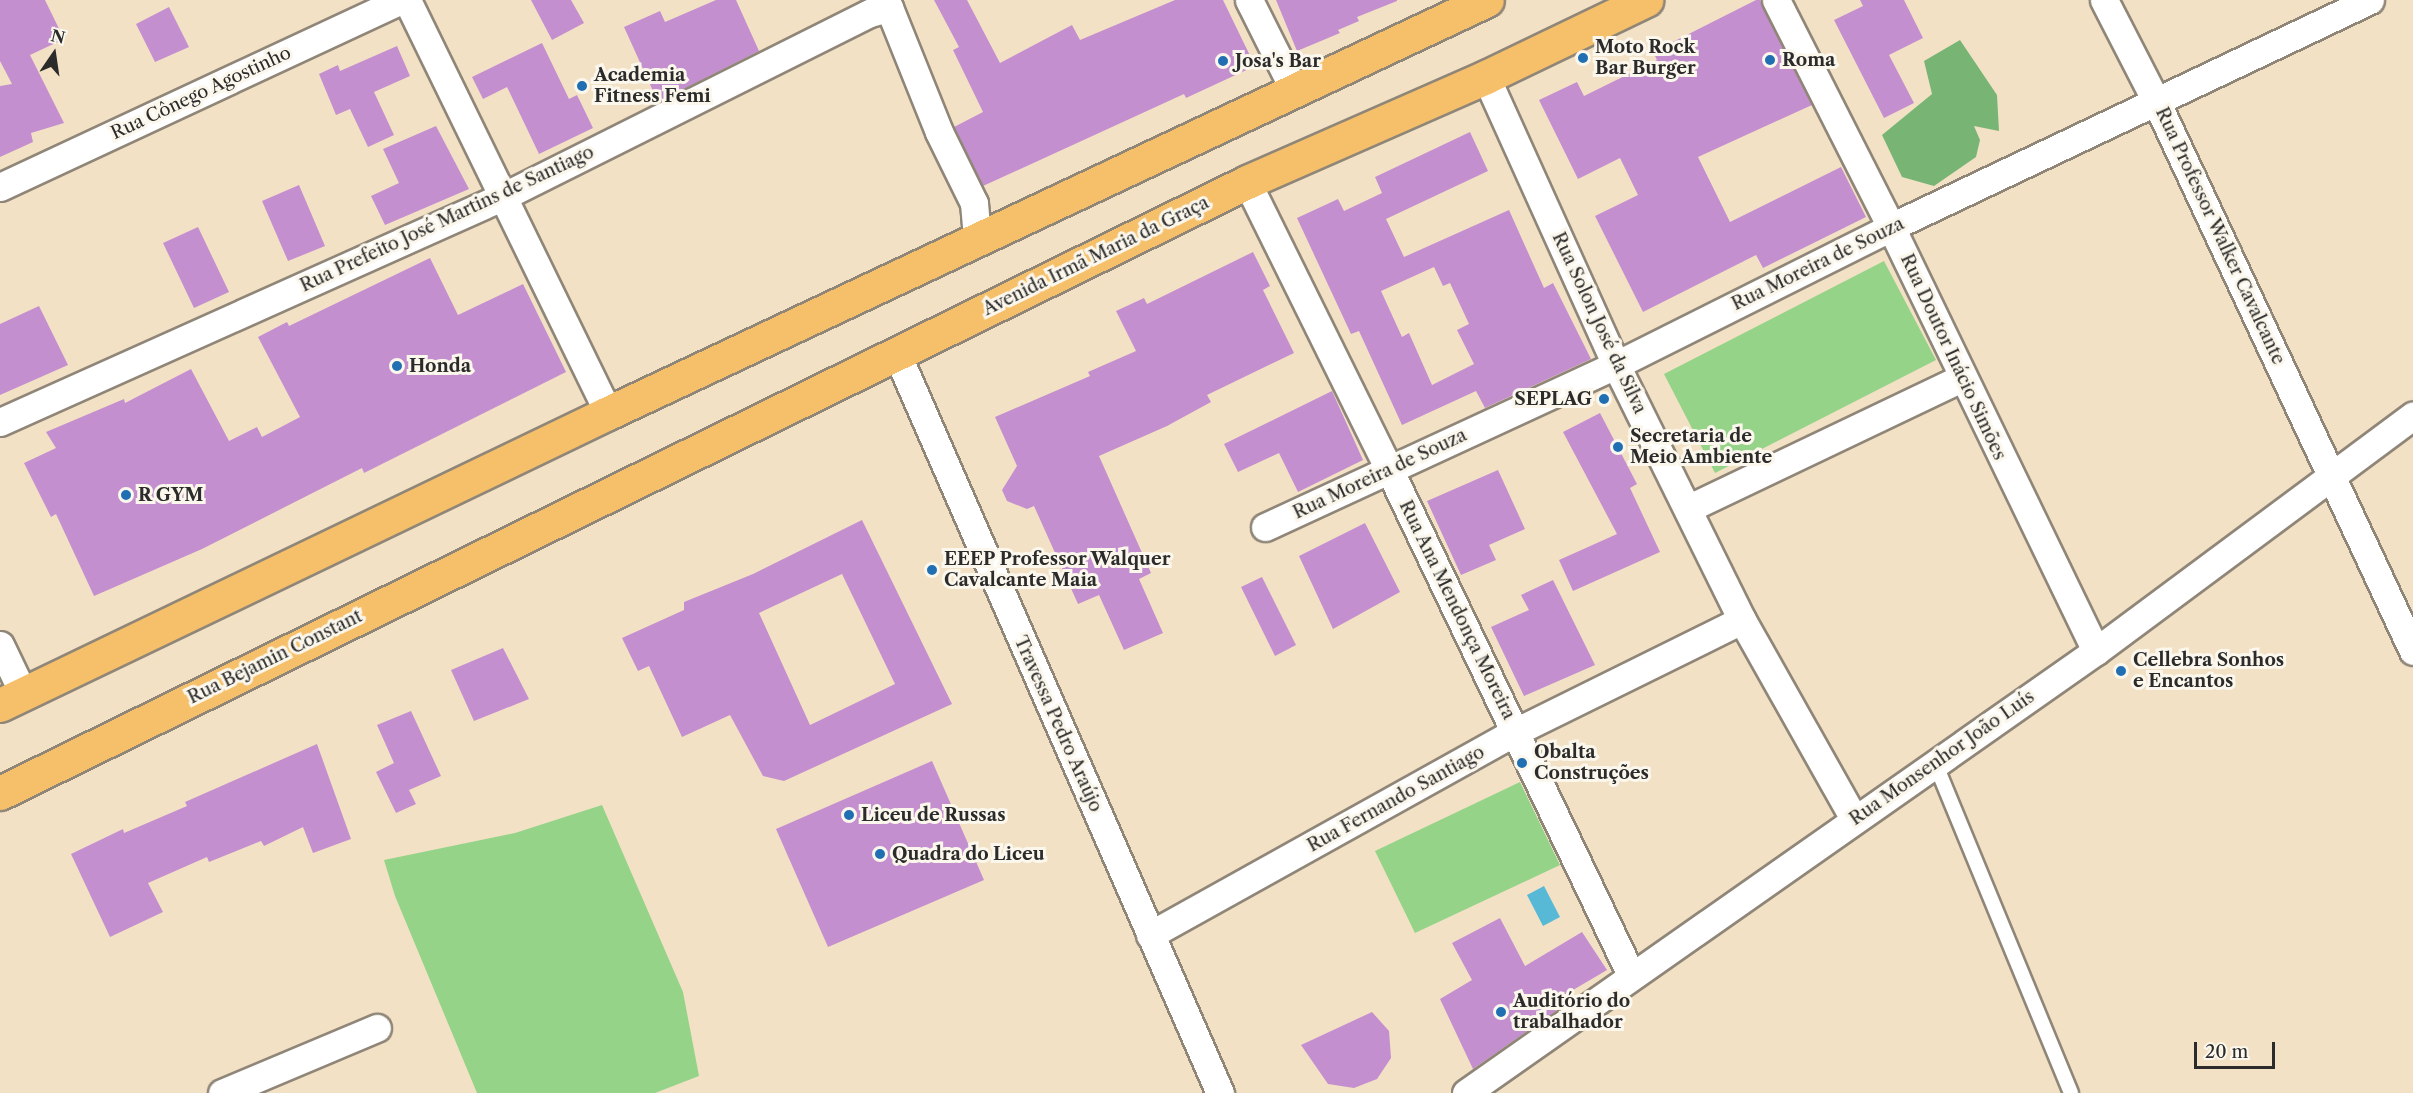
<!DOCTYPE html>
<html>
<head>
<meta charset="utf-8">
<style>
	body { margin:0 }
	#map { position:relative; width:2413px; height:1093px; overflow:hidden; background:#f3e1c6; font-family:"Libre Caslon Text",serif }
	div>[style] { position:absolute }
	.green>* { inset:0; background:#95d389 }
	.forest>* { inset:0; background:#78b575 }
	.water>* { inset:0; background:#58b9d7 }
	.building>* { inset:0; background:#c48fcf }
	.roads { filter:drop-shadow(2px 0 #8f8678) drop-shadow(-2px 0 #8f8678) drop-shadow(0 2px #8f8678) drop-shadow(0 -2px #8f8678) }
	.lane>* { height:14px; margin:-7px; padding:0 7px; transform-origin:7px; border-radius:7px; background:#fff }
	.street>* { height:27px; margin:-13.5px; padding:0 13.5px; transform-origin:13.5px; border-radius:13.5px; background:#fff }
	.primary>* { height:33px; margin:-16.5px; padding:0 16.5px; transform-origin:16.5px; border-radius:16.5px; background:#f6c06b }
	.dots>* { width:16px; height:16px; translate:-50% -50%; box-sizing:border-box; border:3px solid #fbf7ec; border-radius:50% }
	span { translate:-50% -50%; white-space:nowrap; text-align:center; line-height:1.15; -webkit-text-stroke:6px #fbf7ec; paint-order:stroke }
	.poi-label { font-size:18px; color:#2b2b2b; font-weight:700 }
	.left { translate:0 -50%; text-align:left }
	.right { translate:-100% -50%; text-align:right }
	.street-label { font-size:18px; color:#2b2b2b }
	.north { position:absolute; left:24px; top:24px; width:60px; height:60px; -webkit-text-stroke:4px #fbf7ec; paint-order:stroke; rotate:13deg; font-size:16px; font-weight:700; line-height:24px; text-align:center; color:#2b2b2b }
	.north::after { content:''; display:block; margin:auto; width:21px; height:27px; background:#2b2b2b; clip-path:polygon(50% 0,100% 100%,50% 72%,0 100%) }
	.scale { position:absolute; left:2194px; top:1042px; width:81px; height:27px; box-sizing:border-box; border:3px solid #2b2b2b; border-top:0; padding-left:8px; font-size:18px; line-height:21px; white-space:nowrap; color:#2b2b2b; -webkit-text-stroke:4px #fbf7ec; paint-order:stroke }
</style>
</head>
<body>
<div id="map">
	<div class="green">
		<div style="clip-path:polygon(1884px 261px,1936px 360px,1715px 473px,1664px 374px)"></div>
		<div style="clip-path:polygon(1520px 782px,1560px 865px,1415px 933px,1375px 851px)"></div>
		<div style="clip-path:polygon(602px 805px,683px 992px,699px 1076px,655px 1093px,477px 1093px,395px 896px,384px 860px,515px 833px)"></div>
	</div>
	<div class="forest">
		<div style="clip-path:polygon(1960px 40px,1997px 95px,1999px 131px,1974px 126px,1980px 140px,1976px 157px,1934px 186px,1902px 177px,1882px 135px,1932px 94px,1924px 61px)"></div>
	</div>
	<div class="water">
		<div style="clip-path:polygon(1544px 886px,1560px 917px,1543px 926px,1527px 895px)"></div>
	</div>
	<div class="building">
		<div style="clip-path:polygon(0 0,45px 0,64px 39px,30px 55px,64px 123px,31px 133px,33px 142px,0 157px,0 86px,12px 84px,0 61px)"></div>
		<div style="clip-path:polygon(531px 0,571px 0,584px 23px,552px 40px)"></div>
		<div style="clip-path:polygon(716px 0,736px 0,759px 51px,658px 102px,624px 27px,660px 11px,665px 22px)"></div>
		<div style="clip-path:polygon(934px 0,967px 0,1000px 63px,1072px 25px,1080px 40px,1175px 0,1223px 0,1255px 66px,1186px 98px,1184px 94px,983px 186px,954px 127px,983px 112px,953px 50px,959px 47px)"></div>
		<div style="clip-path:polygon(1276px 0,1397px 0,1397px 1px,1357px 17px,1359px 21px,1338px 30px,1340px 33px,1297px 51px)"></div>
		<div style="clip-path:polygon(1756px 0,1760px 0,1812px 105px,1698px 157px,1730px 222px,1841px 167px,1866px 217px,1763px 268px,1756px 255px,1643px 312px,1595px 216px,1638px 195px,1620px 158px,1578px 179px,1539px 100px,1577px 82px,1584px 96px,1657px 60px,1653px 52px)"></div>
		<div style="clip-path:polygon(1860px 0,1904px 0,1923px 38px,1889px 55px,1914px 103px,1884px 118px,1834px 20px,1863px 6px)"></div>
		<div style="clip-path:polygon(169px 7px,189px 47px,155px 62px,136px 24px)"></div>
		<div style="clip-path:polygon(542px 43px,569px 99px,577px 95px,593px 128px,539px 154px,507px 87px,483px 99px,472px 77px)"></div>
		<div style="clip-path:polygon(397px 46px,410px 76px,374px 92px,394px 135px,368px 147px,350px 109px,336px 115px,319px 74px,338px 65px,340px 71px)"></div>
		<div style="clip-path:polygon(436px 126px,469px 189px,385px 225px,371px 196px,399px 183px,383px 149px)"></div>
		<div style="clip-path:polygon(evenodd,1470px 132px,1488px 171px,1386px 219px,1404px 257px,1509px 210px,1544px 288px,1553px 283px,1591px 359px,1485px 408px,1476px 391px,1402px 425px,1359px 331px,1351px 334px,1297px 218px,1338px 199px,1344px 211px,1382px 193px,1375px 177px,1470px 132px,1434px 267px,1443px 286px,1450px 283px,1469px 324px,1457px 330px,1474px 364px,1432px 385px,1409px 333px,1402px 337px,1381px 291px,1434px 267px)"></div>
		<div style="clip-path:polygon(299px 185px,325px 246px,288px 261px,262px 201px)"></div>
		<div style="clip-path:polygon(198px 227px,229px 292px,194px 308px,163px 243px)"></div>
		<div style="clip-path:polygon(1253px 252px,1270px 286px,1263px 290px,1294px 353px,1207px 395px,1211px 402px,1167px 426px,1099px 456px,1151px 573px,1139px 579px,1163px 633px,1124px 650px,1099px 595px,1078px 604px,1034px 506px,1027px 509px,1007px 501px,1002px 490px,1017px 466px,995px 417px,1090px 376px,1088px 372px,1136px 351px,1116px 311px,1144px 298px,1147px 304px)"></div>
		<div style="clip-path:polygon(430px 258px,458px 315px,523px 284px,566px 372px,364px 473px,362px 468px,202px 549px,94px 596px,56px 514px,51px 517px,24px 463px,56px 448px,46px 432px,124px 399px,125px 403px,191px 369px,229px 441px,257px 427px,262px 437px,300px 417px,258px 337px,287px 322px,289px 326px)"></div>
		<div style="clip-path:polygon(39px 306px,68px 365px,0 395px,0 324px)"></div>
		<div style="clip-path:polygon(1332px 391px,1363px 460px,1298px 492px,1279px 453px,1238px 472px,1224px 444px)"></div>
		<div style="clip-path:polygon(1600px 413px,1637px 484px,1630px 488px,1660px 552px,1573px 591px,1559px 560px,1617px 534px,1563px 432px)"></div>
		<div style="clip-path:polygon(1498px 470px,1525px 529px,1489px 545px,1496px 560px,1461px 575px,1427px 501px)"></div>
		<div style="clip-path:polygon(evenodd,862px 520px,952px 704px,784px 781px,763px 776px,730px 715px,682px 737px,649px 666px,638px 671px,622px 638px,684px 610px,684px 602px,753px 574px,862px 520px,842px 574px,895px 684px,810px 725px,759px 613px,842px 574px)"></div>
		<div style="clip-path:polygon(1365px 523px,1400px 592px,1333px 629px,1299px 556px)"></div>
		<div style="clip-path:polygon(1262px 577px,1296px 645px,1275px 656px,1241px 587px)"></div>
		<div style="clip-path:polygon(1553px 580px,1595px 665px,1524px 696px,1491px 627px,1529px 610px,1521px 595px)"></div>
		<div style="clip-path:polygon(503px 648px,529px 699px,474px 721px,451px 670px)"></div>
		<div style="clip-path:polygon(411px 711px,441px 776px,409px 790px,416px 804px,396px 813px,376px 772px,394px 763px,377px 725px)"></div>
		<div style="clip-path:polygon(317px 744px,351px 839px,313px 853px,303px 827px,264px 846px,261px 841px,209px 862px,207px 857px,148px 883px,163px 912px,110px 937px,71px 854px,123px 829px,124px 833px,187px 806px,185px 802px)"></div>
		<div style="clip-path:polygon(932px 761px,984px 880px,828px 947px,776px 829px)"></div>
		<div style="clip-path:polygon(1500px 918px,1525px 966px,1582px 932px,1607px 970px,1551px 1003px,1556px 1011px,1473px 1069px,1440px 999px,1472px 980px,1452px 943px)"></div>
		<div style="clip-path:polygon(1372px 1012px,1389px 1031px,1391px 1058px,1377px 1079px,1354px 1088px,1328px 1084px,1301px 1045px)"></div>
	</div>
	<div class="roads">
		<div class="lane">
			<div style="left:1935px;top:763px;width:357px;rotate:67.6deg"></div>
		</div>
		<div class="street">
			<div style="left:407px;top:0;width:459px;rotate:64deg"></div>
			<div style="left:886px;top:0;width:142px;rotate:68.1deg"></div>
			<div style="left:939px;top:132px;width:79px;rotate:63.8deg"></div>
			<div style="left:974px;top:203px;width:37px;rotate:85deg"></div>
			<div style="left:1249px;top:0;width:103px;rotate:63.4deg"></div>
			<div style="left:1776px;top:0;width:254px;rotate:63.1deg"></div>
			<div style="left:1891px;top:227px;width:471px;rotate:64.2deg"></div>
			<div style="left:2104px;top:0;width:114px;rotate:62.8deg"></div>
			<div style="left:2156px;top:101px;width:607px;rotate:64.95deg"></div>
			<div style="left:1486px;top:77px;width:316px;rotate:65.7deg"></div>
			<div style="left:1616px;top:365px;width:284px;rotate:63.7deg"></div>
			<div style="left:1742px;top:620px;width:228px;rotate:60.6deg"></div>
			<div style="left:1247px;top:182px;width:320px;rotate:63.7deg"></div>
			<div style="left:1389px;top:469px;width:561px;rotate:64.44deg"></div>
			<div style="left:0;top:187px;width:442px;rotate:-25deg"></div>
			<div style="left:897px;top:354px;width:807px;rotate:66.39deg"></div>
			<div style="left:0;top:422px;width:552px;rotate:-24.15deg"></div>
			<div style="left:504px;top:196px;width:409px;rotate:-26.6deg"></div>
			<div style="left:870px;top:13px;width:20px;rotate:-15deg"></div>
			<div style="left:1689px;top:508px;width:301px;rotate:-25.5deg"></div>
			<div style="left:1265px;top:527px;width:387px;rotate:-24.8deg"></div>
			<div style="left:1616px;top:365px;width:308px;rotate:-26.6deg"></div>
			<div style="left:1891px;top:227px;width:530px;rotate:-25.36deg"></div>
			<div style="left:0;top:645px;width:53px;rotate:64.4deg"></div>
			<div style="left:1150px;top:935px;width:418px;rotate:-29.1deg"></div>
			<div style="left:1515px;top:732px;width:253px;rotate:-26.3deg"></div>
			<div style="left:222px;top:1093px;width:168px;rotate:-22.8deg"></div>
			<div style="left:1466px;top:1093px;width:770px;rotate:-35.05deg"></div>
			<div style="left:2096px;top:651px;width:395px;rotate:-36.6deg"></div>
		</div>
		<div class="primary">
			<div style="left:0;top:705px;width:674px;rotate:-25.65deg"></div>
			<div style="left:608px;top:413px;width:971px;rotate:-25.17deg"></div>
			<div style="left:0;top:793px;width:1389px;rotate:-26.1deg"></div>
			<div style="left:1247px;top:182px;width:261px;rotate:-23.7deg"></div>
			<div style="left:1486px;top:77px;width:178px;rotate:-25.7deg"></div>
		</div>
	</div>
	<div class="dots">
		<div style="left:1583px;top:58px;background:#1f6fb2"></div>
		<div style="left:1770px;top:60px;background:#1f6fb2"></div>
		<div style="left:1223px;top:61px;background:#1f6fb2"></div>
		<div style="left:582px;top:86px;background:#1f6fb2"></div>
		<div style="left:397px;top:366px;background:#1f6fb2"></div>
		<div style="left:1604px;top:399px;background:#1f6fb2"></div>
		<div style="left:1618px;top:447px;background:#1f6fb2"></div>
		<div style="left:126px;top:495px;background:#1f6fb2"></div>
		<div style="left:932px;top:570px;background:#1f6fb2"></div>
		<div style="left:2121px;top:671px;background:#1f6fb2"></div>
		<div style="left:1522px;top:763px;background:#1f6fb2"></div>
		<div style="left:849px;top:815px;background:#1f6fb2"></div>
		<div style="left:880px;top:854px;background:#1f6fb2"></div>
		<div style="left:1501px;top:1012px;background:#1f6fb2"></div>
	</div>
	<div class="poi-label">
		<span class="left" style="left:1595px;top:58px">Moto Rock<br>Bar Burger</span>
		<span class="left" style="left:1782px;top:60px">Roma</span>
		<span class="left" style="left:1235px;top:61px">Josa's Bar</span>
		<span class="left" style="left:594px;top:86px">Academia<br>Fitness Femi</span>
		<span class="left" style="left:409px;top:366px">Honda</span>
		<span class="right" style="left:1592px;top:399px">SEPLAG</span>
		<span class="left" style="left:1630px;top:447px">Secretaria de<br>Meio Ambiente</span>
		<span class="left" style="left:138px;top:495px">R GYM</span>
		<span class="left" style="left:944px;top:570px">EEEP Professor Walquer<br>Cavalcante Maia</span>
		<span class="left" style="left:2133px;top:671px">Cellebra Sonhos<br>e Encantos</span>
		<span class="left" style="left:1534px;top:763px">Obalta<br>Construções</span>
		<span class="left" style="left:861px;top:815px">Liceu de Russas</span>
		<span class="left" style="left:892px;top:854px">Quadra do Liceu</span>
		<span class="left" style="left:1513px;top:1012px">Auditório do<br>trabalhador</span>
	</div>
	<div class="street-label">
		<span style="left:201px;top:93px;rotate:-25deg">Rua Cônego Agostinho</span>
		<span style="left:447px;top:219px;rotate:-25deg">Rua Prefeito José Martins de Santiago</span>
		<span style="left:2220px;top:236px;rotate:65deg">Rua Professor Walker Cavalcante</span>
		<span style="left:1096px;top:256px;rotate:-26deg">Avenida Irmã Maria da Graça</span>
		<span style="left:1818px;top:264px;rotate:-26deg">Rua Moreira de Souza</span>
		<span style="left:1599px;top:323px;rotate:65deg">Rua Solon José da Silva</span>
		<span style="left:1953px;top:357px;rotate:65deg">Rua Doutor Inácio Simões</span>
		<span style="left:1380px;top:474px;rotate:-25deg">Rua Moreira de Souza</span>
		<span style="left:1457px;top:610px;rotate:64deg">Rua Ana Mendonça Moreira</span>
		<span style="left:275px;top:657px;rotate:-26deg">Rua Bejamin Constant</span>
		<span style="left:1058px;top:724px;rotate:66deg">Travessa Pedro Araújo</span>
		<span style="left:1942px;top:758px;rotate:-35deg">Rua Monsenhor João Luís</span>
		<span style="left:1396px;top:799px;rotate:-29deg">Rua Fernando Santiago</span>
	</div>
	<div class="north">N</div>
	<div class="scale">20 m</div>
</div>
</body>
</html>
